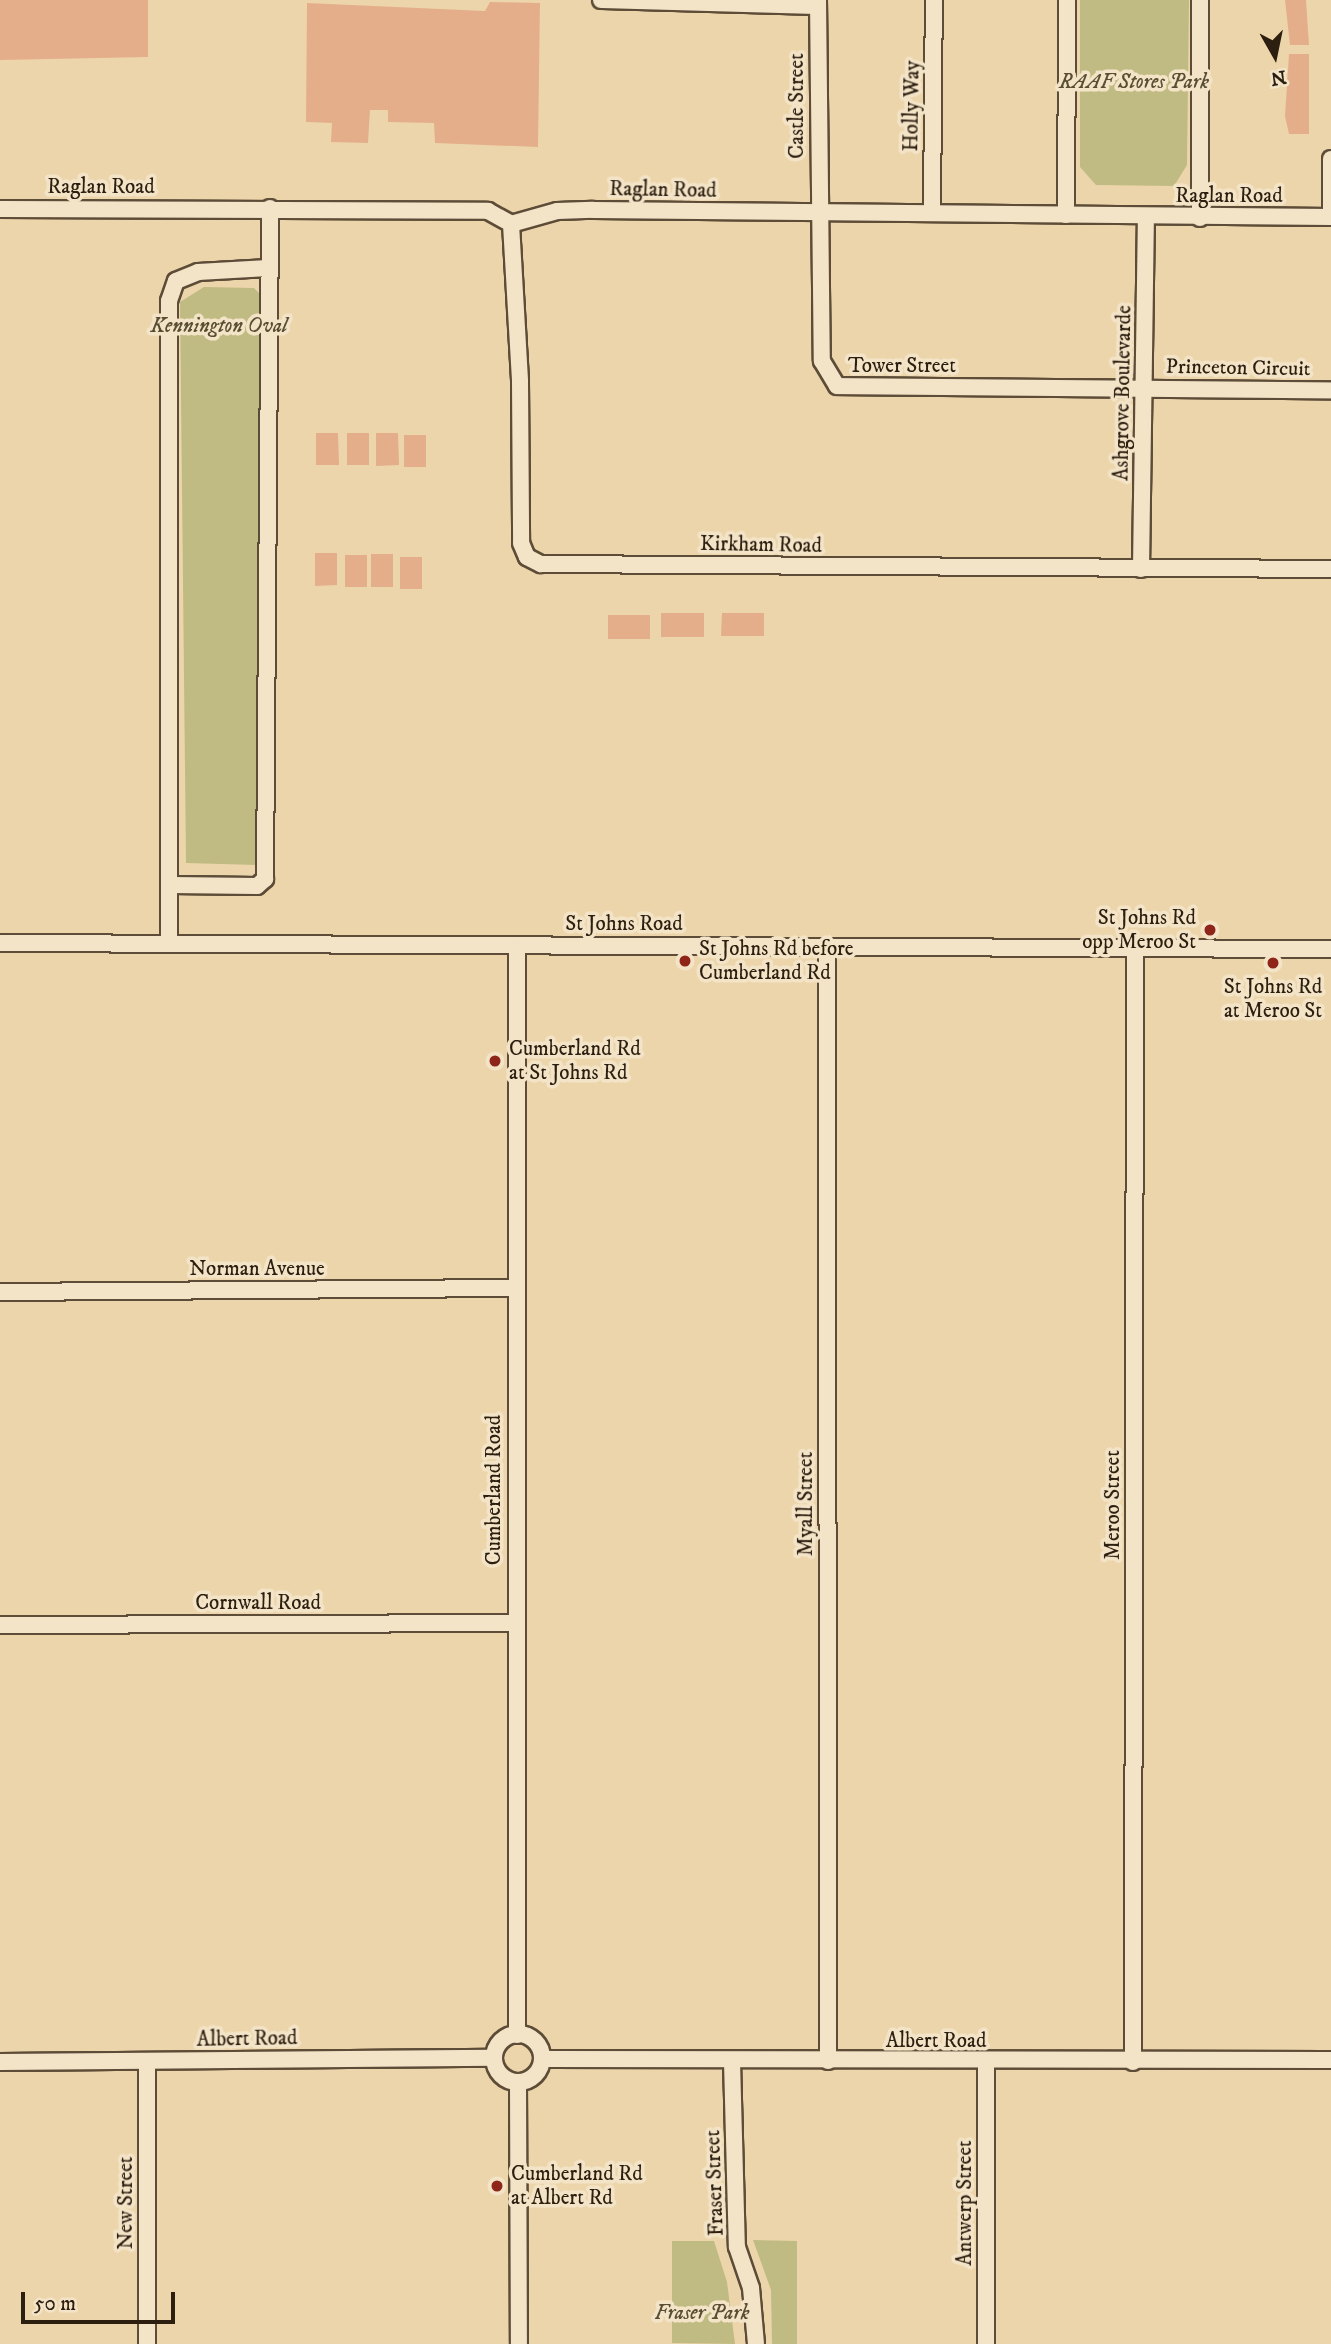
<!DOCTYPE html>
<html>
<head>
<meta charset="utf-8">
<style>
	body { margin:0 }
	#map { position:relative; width:1331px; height:2344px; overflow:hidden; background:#edd5ab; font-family:"IM FELL DW Pica",serif }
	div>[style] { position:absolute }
	.green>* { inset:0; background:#c0bb83 }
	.building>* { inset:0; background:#e5ae8a }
	.roads { filter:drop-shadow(2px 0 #5d4c37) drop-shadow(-2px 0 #5d4c37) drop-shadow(0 2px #5d4c37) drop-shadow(0 -2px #5d4c37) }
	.street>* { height:16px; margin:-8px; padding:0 8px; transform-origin:8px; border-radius:8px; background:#f3e4c8 }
	.street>.ring { margin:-8px; padding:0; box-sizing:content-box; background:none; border:16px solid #f3e4c8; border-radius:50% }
	.dots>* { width:19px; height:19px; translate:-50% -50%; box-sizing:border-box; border:4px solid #f3e4c8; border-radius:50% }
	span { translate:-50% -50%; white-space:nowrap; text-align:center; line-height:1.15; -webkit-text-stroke:7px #f3e4c8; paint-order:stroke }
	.park-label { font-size:21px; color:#594e32; font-style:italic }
	.street-label { font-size:21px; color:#2d1f10 }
	.poi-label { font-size:21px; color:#2d1f10 }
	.right { translate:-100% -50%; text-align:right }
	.left { translate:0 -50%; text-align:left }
	.north { position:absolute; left:1240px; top:21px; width:70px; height:70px; -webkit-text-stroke:5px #f3e4c8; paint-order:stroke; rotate:171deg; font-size:19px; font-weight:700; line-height:28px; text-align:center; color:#2d1f10 }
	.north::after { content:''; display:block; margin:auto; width:24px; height:32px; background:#2d1f10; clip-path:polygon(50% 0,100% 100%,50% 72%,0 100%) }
	.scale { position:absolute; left:21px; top:2292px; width:154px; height:32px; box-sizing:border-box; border:4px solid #2d1f10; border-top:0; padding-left:9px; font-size:21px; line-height:24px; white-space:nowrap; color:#2d1f10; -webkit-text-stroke:5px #f3e4c8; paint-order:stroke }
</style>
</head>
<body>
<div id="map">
	<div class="green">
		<div style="clip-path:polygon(1080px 0,1189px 0,1187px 165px,1174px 186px,1096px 185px,1080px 167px)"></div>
		<div style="clip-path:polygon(204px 287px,254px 288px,261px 295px,256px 865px,186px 863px,180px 302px)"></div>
		<div style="clip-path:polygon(753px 2240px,797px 2241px,797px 2344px,772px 2344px,771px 2290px)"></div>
		<div style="clip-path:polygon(672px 2241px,714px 2241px,727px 2282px,735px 2344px,672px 2343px)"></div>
	</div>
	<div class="building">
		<div style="clip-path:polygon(0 0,148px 0,148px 57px,0 60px)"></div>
		<div style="clip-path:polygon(1285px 0,1306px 0,1309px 45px,1290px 45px)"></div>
		<div style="clip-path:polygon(490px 2px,540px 3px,538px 147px,435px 143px,434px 123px,388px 122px,388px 110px,370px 110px,368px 143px,331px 142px,332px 123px,306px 122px,307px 3px,485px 11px)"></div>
		<div style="clip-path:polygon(1289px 54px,1309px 54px,1309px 134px,1289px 134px,1285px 116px)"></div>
		<div style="clip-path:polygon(316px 433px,338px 433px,339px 465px,316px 465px)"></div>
		<div style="clip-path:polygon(347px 433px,369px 433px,369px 465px,347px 465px)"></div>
		<div style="clip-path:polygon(376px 433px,398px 433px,399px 465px,376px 466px)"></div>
		<div style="clip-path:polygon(404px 435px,426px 435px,426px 467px,404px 467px)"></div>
		<div style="clip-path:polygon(315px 553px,337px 553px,337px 585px,315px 586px)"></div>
		<div style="clip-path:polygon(371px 554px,393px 554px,393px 587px,371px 587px)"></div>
		<div style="clip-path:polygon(345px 555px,367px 555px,367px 587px,345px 587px)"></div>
		<div style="clip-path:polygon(400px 557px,422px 557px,422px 589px,400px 589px)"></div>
		<div style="clip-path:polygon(661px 613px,704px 613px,704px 637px,661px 637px)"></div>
		<div style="clip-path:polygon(722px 613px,764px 613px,764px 636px,721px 636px)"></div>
		<div style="clip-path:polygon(608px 615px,650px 615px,650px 639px,608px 639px)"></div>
	</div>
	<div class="roads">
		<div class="street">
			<div style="left:601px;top:0;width:216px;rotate:1.6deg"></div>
			<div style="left:818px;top:0;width:361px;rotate:89.4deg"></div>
			<div style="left:822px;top:361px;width:29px;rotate:59deg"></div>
			<div style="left:837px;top:386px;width:494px;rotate:0.5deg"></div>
			<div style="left:0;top:209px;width:488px;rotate:0.2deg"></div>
			<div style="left:488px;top:211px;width:26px;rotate:29deg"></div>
			<div style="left:511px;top:224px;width:48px;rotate:-15.8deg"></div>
			<div style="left:557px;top:211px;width:36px;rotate:-2deg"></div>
			<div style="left:593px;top:210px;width:738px;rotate:0.54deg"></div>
			<div style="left:932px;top:212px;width:212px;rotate:-89.5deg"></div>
			<div style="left:1066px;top:215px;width:215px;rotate:-89.7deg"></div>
			<div style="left:1331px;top:217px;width:58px;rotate:-90deg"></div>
			<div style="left:1200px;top:218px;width:218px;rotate:-90deg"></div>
			<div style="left:511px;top:224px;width:158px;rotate:86.7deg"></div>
			<div style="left:520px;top:382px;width:161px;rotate:89.6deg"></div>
			<div style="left:521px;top:543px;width:15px;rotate:67deg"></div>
			<div style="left:527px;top:557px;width:16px;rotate:27deg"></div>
			<div style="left:541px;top:564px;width:790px;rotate:0.36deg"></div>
			<div style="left:1141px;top:569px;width:352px;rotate:-89.2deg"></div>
			<div style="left:171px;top:885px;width:86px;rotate:0.7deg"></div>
			<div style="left:257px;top:886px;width:11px;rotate:-41deg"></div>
			<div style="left:265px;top:879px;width:671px;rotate:-89.57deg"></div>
			<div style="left:0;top:943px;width:1331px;rotate:0.26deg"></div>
			<div style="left:169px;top:944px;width:643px;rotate:-90deg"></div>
			<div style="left:169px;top:301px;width:21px;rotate:-71deg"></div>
			<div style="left:176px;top:281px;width:24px;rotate:-22deg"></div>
			<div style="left:198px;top:272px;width:70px;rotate:-3.3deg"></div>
			<div style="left:827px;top:947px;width:1114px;rotate:89.95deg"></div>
			<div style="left:0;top:1292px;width:514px;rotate:-0.45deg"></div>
			<div style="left:0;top:1625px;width:516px;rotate:-0.22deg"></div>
			<div class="ring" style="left:494px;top:2034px;width:32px;height:32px"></div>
			<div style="left:517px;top:2035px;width:1090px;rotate:-90deg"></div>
			<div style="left:542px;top:2059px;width:789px;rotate:0.07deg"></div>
			<div style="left:732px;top:2061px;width:186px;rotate:88.5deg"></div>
			<div style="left:737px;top:2247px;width:43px;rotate:71.1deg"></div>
			<div style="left:751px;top:2288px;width:56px;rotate:84.9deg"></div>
			<div style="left:0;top:2062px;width:494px;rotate:-0.5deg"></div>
			<div style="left:1133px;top:2062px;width:1114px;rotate:-89.9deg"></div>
			<div style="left:518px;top:2082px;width:262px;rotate:89.8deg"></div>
			<div style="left:147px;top:2344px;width:283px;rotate:-90deg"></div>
			<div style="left:986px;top:2344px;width:282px;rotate:-90deg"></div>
		</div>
	</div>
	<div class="dots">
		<div style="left:1210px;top:930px;background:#8f2418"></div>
		<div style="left:685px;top:961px;background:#8f2418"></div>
		<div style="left:1273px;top:963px;background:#8f2418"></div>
		<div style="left:495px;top:1061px;background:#8f2418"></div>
		<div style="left:497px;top:2186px;background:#8f2418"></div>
	</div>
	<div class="park-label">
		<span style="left:1134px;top:82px">RAAF Stores Park</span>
		<span style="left:219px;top:326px">Kennington Oval</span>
		<span style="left:702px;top:2313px">Fraser Park</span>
	</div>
	<div class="street-label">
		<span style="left:797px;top:106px;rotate:-90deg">Castle Street</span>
		<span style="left:912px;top:106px;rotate:-89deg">Holly Way</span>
		<span style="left:101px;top:187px">Raglan Road</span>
		<span style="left:663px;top:190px;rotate:1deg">Raglan Road</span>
		<span style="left:1229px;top:196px">Raglan Road</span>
		<span style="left:902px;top:366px">Tower Street</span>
		<span style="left:1238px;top:368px;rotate:1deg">Princeton Circuit</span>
		<span style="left:1123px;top:393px;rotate:-89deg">Ashgrove Boulevarde</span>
		<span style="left:761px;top:545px;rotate:1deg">Kirkham Road</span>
		<span style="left:624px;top:924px">St Johns Road</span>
		<span style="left:257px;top:1269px">Norman Avenue</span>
		<span style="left:494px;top:1490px;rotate:-90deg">Cumberland Road</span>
		<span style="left:806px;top:1504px;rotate:-90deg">Myall Street</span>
		<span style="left:1113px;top:1505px;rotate:-90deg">Meroo Street</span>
		<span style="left:258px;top:1603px">Cornwall Road</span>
		<span style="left:247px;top:2039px;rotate:-1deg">Albert Road</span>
		<span style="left:936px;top:2041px">Albert Road</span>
		<span style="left:715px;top:2183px;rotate:-92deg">Fraser Street</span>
		<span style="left:126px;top:2203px;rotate:-90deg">New Street</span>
		<span style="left:965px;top:2203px;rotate:-90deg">Antwerp Street</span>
	</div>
	<div class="poi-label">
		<span class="right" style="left:1196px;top:930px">St Johns Rd<br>opp Meroo St</span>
		<span class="left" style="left:699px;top:961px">St Johns Rd before<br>Cumberland Rd</span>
		<span style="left:1273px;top:999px">St Johns Rd<br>at Meroo St</span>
		<span class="left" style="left:509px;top:1061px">Cumberland Rd<br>at St Johns Rd</span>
		<span class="left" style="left:511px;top:2186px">Cumberland Rd<br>at Albert Rd</span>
	</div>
	<div class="north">N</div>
	<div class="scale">50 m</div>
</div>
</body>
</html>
